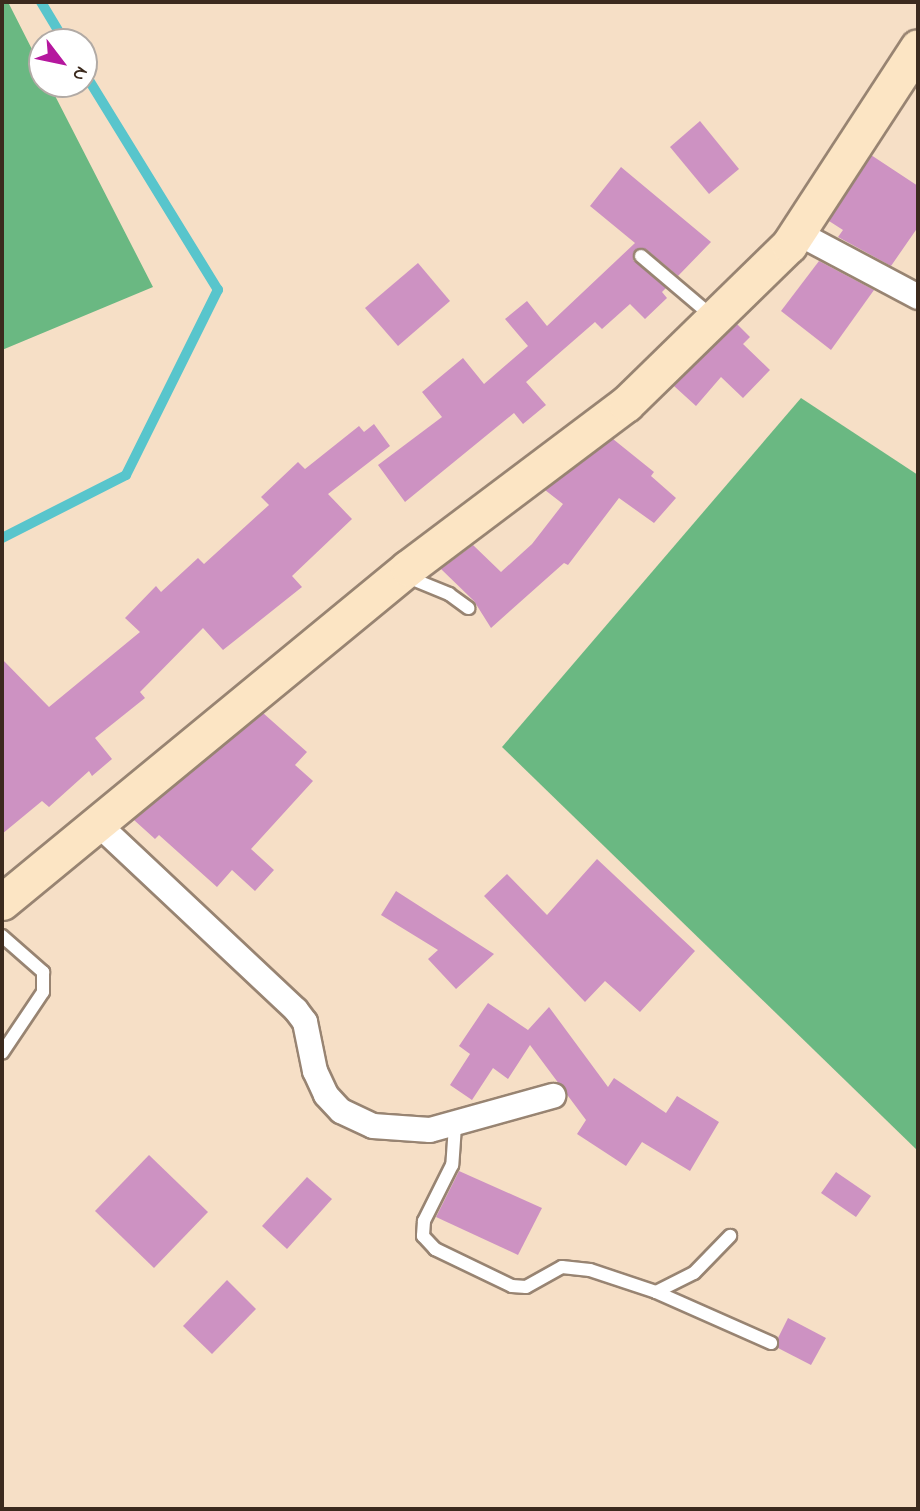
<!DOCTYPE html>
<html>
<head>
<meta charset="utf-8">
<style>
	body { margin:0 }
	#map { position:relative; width:920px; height:1511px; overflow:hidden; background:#f6dfc6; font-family:"Indie Flower",sans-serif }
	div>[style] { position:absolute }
	.forest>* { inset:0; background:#6ab882 }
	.stream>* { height:10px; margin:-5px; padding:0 5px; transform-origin:5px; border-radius:5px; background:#58c5cc }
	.building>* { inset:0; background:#cd92c2 }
	.roads { filter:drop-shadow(2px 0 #988472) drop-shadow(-2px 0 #988472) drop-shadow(0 2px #988472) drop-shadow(0 -2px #988472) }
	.lane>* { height:12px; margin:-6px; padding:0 6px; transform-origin:6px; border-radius:6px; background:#fff }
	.street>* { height:24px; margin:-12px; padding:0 12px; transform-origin:12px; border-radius:12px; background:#fff }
	.secondary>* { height:35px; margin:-17.5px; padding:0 17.5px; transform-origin:17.5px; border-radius:17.5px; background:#fce5c4 }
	span { translate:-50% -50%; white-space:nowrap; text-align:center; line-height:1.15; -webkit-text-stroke:5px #fff; paint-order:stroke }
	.frame { position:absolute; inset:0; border:4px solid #3b2a1e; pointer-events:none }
	.north { position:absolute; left:28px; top:28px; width:70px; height:70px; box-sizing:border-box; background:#fff; border:2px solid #b1aaa5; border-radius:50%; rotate:122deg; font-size:19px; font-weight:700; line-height:28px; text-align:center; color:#3b2a1e }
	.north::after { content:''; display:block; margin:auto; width:24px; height:32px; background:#b5179e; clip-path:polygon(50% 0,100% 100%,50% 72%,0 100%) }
</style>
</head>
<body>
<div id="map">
	<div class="forest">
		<div style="clip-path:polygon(2px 2px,8px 2px,42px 69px,42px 84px,49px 84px,153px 287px,2px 350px)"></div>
		<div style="clip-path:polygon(801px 398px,918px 475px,918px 1151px,502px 747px)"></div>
	</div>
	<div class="stream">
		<div style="left:41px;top:2px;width:47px;rotate:59deg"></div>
		<div style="left:2px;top:538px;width:139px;rotate:-26.9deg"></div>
		<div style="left:126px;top:475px;width:207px;rotate:-63.6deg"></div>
		<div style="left:218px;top:290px;width:256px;rotate:-121.6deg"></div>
	</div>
	<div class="building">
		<div style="clip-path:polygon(700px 121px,739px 169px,709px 194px,670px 147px)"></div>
		<div style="clip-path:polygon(871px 155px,918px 186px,918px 227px,891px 266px,838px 237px,843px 230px,829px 221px)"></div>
		<div style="clip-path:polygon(621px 167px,711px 242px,678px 276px,646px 249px,635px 250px,633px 260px,666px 288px,662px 292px,667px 298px,645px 319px,630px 304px,602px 329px,595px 322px,526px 382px,546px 405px,523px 424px,514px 413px,405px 502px,378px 465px,442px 417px,422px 392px,463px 358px,484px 384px,528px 346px,505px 319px,527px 301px,547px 326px,635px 243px,590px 206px)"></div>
		<div style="clip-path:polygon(819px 261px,874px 290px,831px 350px,781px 311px)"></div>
		<div style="clip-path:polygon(418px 263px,450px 301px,398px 346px,365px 308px)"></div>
		<div style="clip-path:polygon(737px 324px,750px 337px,743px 344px,770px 370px,743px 398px,721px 377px,696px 406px,674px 386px)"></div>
		<div style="clip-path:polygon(374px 424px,390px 446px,328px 494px,352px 519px,292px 576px,302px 587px,223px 650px,203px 628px,140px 692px,145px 698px,95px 738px,112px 759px,92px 776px,89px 771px,49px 807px,42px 801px,2px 834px,2px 659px,49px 707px,140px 632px,125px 618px,156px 586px,161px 592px,198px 558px,204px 564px,269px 505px,261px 497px,298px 462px,305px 469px,359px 426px,364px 432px)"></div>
		<div style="clip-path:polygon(613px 439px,654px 472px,651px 476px,676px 498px,654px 523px,619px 498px,568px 565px,564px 563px,491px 628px,474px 601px,441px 569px,473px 545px,501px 572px,532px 544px,563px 504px,545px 490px)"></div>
		<div style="clip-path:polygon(263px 713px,307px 752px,295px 765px,313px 781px,251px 849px,274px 870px,255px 891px,232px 870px,217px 887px,159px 835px,155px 839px,134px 820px)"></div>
		<div style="clip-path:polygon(597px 859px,695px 951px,640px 1012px,605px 981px,585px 1002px,484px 896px,507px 874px,547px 915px)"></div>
		<div style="clip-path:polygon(396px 891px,494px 954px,456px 989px,428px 959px,438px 950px,381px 915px)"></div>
		<div style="clip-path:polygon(488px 1003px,528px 1030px,549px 1007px,608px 1087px,614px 1078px,666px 1113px,677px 1096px,719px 1122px,690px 1171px,642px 1142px,626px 1166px,577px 1134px,586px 1120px,530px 1045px,508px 1079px,493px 1068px,472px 1100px,450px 1085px,470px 1054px,459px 1046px)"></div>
		<div style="clip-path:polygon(149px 1155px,208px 1212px,154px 1268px,95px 1211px)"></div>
		<div style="clip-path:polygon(459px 1171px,542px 1208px,518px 1255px,436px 1217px)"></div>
		<div style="clip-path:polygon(836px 1172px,871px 1196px,856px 1217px,821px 1193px)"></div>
		<div style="clip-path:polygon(307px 1177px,332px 1199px,287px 1249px,262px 1226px)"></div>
		<div style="clip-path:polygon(227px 1280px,256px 1309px,212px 1354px,183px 1326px)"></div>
		<div style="clip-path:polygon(788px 1318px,826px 1338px,811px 1365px,778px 1348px,778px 1338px)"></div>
	</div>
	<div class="roads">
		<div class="lane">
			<div style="left:641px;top:256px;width:94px;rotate:40.3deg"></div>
			<div style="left:405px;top:576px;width:48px;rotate:22.2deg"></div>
			<div style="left:449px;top:594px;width:24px;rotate:36deg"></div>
			<div style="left:2px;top:936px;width:55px;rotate:41.3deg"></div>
			<div style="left:43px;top:972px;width:20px;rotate:90deg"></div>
			<div style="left:43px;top:992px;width:73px;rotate:123.9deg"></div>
			<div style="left:455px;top:1126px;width:39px;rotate:94deg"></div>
			<div style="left:452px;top:1165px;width:63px;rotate:116.6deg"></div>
			<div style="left:424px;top:1221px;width:15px;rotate:94deg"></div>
			<div style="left:423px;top:1236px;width:18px;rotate:47deg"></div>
			<div style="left:435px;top:1249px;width:85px;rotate:25.7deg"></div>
			<div style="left:512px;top:1286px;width:14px;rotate:4deg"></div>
			<div style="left:526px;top:1287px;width:41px;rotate:-29.1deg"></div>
			<div style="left:562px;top:1267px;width:28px;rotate:6deg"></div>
			<div style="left:590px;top:1270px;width:70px;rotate:18.4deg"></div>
			<div style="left:656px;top:1292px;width:126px;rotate:23.9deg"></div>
			<div style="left:656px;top:1292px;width:42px;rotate:-26.6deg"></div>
			<div style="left:694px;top:1273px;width:52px;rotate:-45.8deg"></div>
		</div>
		<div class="street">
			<div style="left:796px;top:232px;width:138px;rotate:28deg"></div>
			<div style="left:97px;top:823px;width:273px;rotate:43.2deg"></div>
			<div style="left:296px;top:1010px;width:15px;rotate:53deg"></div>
			<div style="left:305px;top:1022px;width:50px;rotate:78.5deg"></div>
			<div style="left:315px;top:1071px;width:26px;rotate:65deg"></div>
			<div style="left:326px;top:1095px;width:22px;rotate:47deg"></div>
			<div style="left:341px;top:1111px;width:35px;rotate:25deg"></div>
			<div style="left:373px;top:1126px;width:57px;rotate:4deg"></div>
			<div style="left:430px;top:1130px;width:128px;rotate:-15.5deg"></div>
		</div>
		<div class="secondary">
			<div style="left:2px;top:902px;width:526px;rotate:-39.44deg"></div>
			<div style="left:408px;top:568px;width:273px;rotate:-37deg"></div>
			<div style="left:626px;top:404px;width:228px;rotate:-44.3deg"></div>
			<div style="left:789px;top:245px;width:236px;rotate:-56.9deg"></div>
		</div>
	</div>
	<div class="frame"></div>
	<div class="north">N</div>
</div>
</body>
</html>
